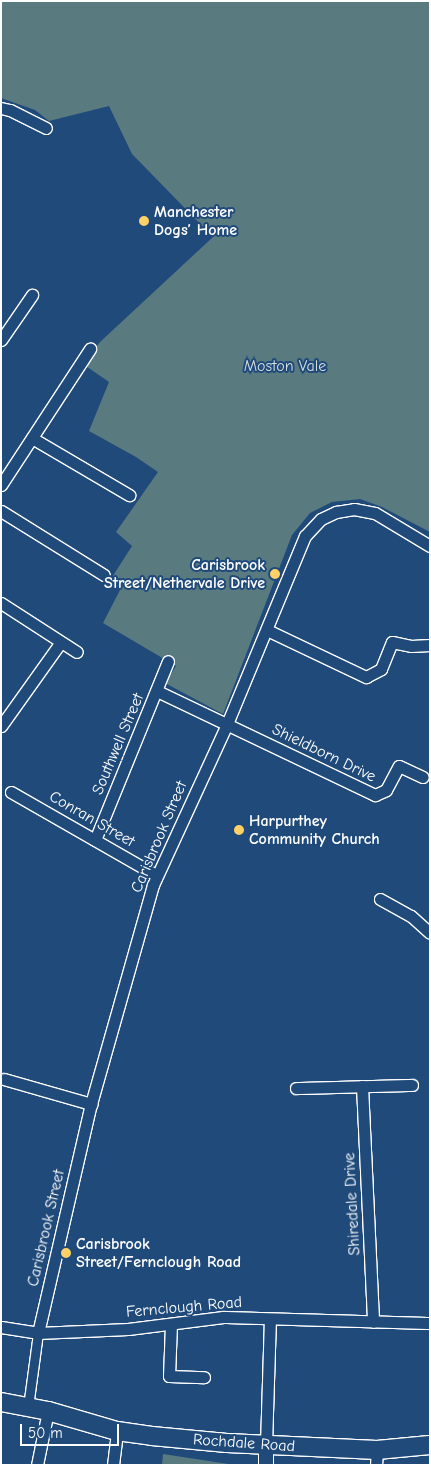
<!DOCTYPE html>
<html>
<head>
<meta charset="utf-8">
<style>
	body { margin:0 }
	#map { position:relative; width:431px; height:1466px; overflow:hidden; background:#1f4a7a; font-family:"Comic Neue",sans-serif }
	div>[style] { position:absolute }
	.green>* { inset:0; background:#597b80 }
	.roads { filter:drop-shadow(1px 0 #fff) drop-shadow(-1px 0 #fff) drop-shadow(0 1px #fff) drop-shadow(0 -1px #fff) }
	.pedestrian>* { height:9px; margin:-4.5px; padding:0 4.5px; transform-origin:4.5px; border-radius:4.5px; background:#1f4a7a }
	.minor>* { height:11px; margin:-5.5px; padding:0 5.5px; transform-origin:5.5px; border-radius:5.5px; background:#1f4a7a }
	.tertiary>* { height:14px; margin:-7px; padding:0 7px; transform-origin:7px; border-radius:7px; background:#1f4a7a }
	.primary>* { height:18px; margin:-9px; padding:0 9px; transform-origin:9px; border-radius:9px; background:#1f4a7a }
	.dots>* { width:14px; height:14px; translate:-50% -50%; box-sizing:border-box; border:2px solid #1f4a7a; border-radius:50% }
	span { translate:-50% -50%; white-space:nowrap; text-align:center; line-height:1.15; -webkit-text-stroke:4px #1f4a7a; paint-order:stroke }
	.poi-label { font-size:16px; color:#fff; font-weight:700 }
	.left { translate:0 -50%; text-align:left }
	.right { translate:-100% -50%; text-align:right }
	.park-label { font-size:16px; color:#d6dedf }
	.street-label { font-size:16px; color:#fff }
	.frame { position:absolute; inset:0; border:2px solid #fff; pointer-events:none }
	.scale { position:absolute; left:20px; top:1424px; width:99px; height:22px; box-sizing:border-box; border:2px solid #fff; border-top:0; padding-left:6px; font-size:15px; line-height:18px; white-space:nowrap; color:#fff; -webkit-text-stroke:4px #1f4a7a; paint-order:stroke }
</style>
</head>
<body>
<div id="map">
	<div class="green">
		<div style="clip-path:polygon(1px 1px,430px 1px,430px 532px,382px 507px,360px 499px,332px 502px,310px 513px,292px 535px,223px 714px,165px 683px,176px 666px,103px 623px,120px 590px,109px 582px,132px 546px,116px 532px,158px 472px,136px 457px,89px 431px,109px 382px,83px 364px,100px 342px,213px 237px,132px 154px,109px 106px,49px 121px,35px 110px,1px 98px)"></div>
		<div style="clip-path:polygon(163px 1454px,235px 1465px,162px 1465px)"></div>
	</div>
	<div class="roads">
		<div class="pedestrian">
			<div style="left:28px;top:1407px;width:75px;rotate:-82.3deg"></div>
		</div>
		<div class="minor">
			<div style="left:1px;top:108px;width:9px;rotate:13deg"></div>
			<div style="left:10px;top:110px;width:40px;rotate:26.6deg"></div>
			<div style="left:1px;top:340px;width:55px;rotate:-55.4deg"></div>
			<div style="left:32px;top:438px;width:113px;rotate:30.4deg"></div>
			<div style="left:1px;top:485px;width:163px;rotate:-56.8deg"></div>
			<div style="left:1px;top:511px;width:121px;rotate:31.9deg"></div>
			<div style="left:1px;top:603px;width:90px;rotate:32.8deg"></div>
			<div style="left:267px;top:630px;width:110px;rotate:25.4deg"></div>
			<div style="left:366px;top:677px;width:17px;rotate:-28deg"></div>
			<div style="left:381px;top:669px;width:29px;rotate:-68deg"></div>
			<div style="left:392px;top:642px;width:19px;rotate:12deg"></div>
			<div style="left:411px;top:646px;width:19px;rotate:-3deg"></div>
			<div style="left:157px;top:691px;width:242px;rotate:25.5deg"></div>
			<div style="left:375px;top:795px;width:12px;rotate:-24deg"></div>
			<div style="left:386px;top:790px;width:27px;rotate:-62deg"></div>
			<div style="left:399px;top:766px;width:26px;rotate:25deg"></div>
			<div style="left:1px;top:726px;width:103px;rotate:-54.5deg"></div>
			<div style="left:11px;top:792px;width:167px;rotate:29.8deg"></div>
			<div style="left:95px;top:840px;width:193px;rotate:-67.8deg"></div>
			<div style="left:380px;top:899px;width:35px;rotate:29deg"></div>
			<div style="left:411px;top:916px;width:25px;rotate:42deg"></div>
			<div style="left:4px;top:1079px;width:91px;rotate:16deg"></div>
			<div style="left:362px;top:1086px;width:236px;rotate:87.3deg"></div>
			<div style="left:296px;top:1088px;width:116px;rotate:-1.5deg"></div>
			<div style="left:171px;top:1324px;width:52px;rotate:92.2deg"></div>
			<div style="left:169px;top:1376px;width:35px;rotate:2deg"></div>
			<div style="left:1px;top:1327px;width:37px;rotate:9deg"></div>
			<div style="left:38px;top:1333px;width:90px;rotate:-2.5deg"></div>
			<div style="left:128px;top:1329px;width:96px;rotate:-7.2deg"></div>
			<div style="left:223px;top:1317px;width:207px;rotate:1.7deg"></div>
			<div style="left:38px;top:1333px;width:235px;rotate:-77deg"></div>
			<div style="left:91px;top:1104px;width:228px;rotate:-74.2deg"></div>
			<div style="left:153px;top:885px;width:177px;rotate:-65.3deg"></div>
			<div style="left:227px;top:724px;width:204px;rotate:-67.5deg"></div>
			<div style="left:305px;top:536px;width:23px;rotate:-47deg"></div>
			<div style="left:321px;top:519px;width:17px;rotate:-25deg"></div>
			<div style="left:336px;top:512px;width:18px;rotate:-9deg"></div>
			<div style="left:354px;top:509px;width:21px;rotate:11deg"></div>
			<div style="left:375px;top:513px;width:64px;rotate:31deg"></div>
			<div style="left:266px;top:1445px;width:126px;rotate:-88.2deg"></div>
			<div style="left:37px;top:1465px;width:55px;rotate:-78.5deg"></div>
			<div style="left:113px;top:1465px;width:34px;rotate:-83deg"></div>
			<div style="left:376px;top:1465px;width:15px;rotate:-86deg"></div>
		</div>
		<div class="tertiary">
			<div style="left:266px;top:1465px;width:20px;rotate:-90deg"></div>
		</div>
		<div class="primary">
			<div style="left:1px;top:1402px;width:48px;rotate:10.8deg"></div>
			<div style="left:48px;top:1411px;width:72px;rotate:16.2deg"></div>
			<div style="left:117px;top:1431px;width:35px;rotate:8deg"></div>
			<div style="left:152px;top:1436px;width:75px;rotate:5.3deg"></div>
			<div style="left:227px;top:1443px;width:150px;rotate:2.7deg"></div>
			<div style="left:377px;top:1450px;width:53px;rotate:-5.4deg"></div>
		</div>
	</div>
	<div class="dots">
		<div style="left:144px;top:221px;background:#ffd166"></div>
		<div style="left:275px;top:574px;background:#ffd166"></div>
		<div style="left:239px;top:830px;background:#ffd166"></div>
		<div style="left:66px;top:1253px;background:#ffd166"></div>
	</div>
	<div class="poi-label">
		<span class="left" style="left:154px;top:221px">Manchester<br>Dogs’ Home</span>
		<span class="right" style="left:265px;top:574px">Carisbrook<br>Street/Nethervale Drive</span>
		<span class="left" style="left:249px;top:830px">Harpurthey<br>Community Church</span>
		<span class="left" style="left:76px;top:1253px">Carisbrook<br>Street/Fernclough Road</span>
	</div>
	<div class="park-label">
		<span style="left:285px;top:366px">Moston Vale</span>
	</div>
	<div class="street-label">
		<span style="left:118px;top:744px;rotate:-67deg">Southwell Street</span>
		<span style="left:324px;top:753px;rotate:26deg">Shieldborn Drive</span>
		<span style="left:92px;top:819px;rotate:30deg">Conran Street</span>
		<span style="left:159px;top:837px;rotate:-67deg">Carisbrook Street</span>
		<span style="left:352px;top:1204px;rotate:-93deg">Shiredale Drive</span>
		<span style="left:46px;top:1228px;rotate:-77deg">Carisbrook Street</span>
		<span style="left:184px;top:1307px;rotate:-5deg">Fernclough Road</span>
		<span style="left:244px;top:1443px;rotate:4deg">Rochdale Road</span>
	</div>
	<div class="frame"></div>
	<div class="scale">50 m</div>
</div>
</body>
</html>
